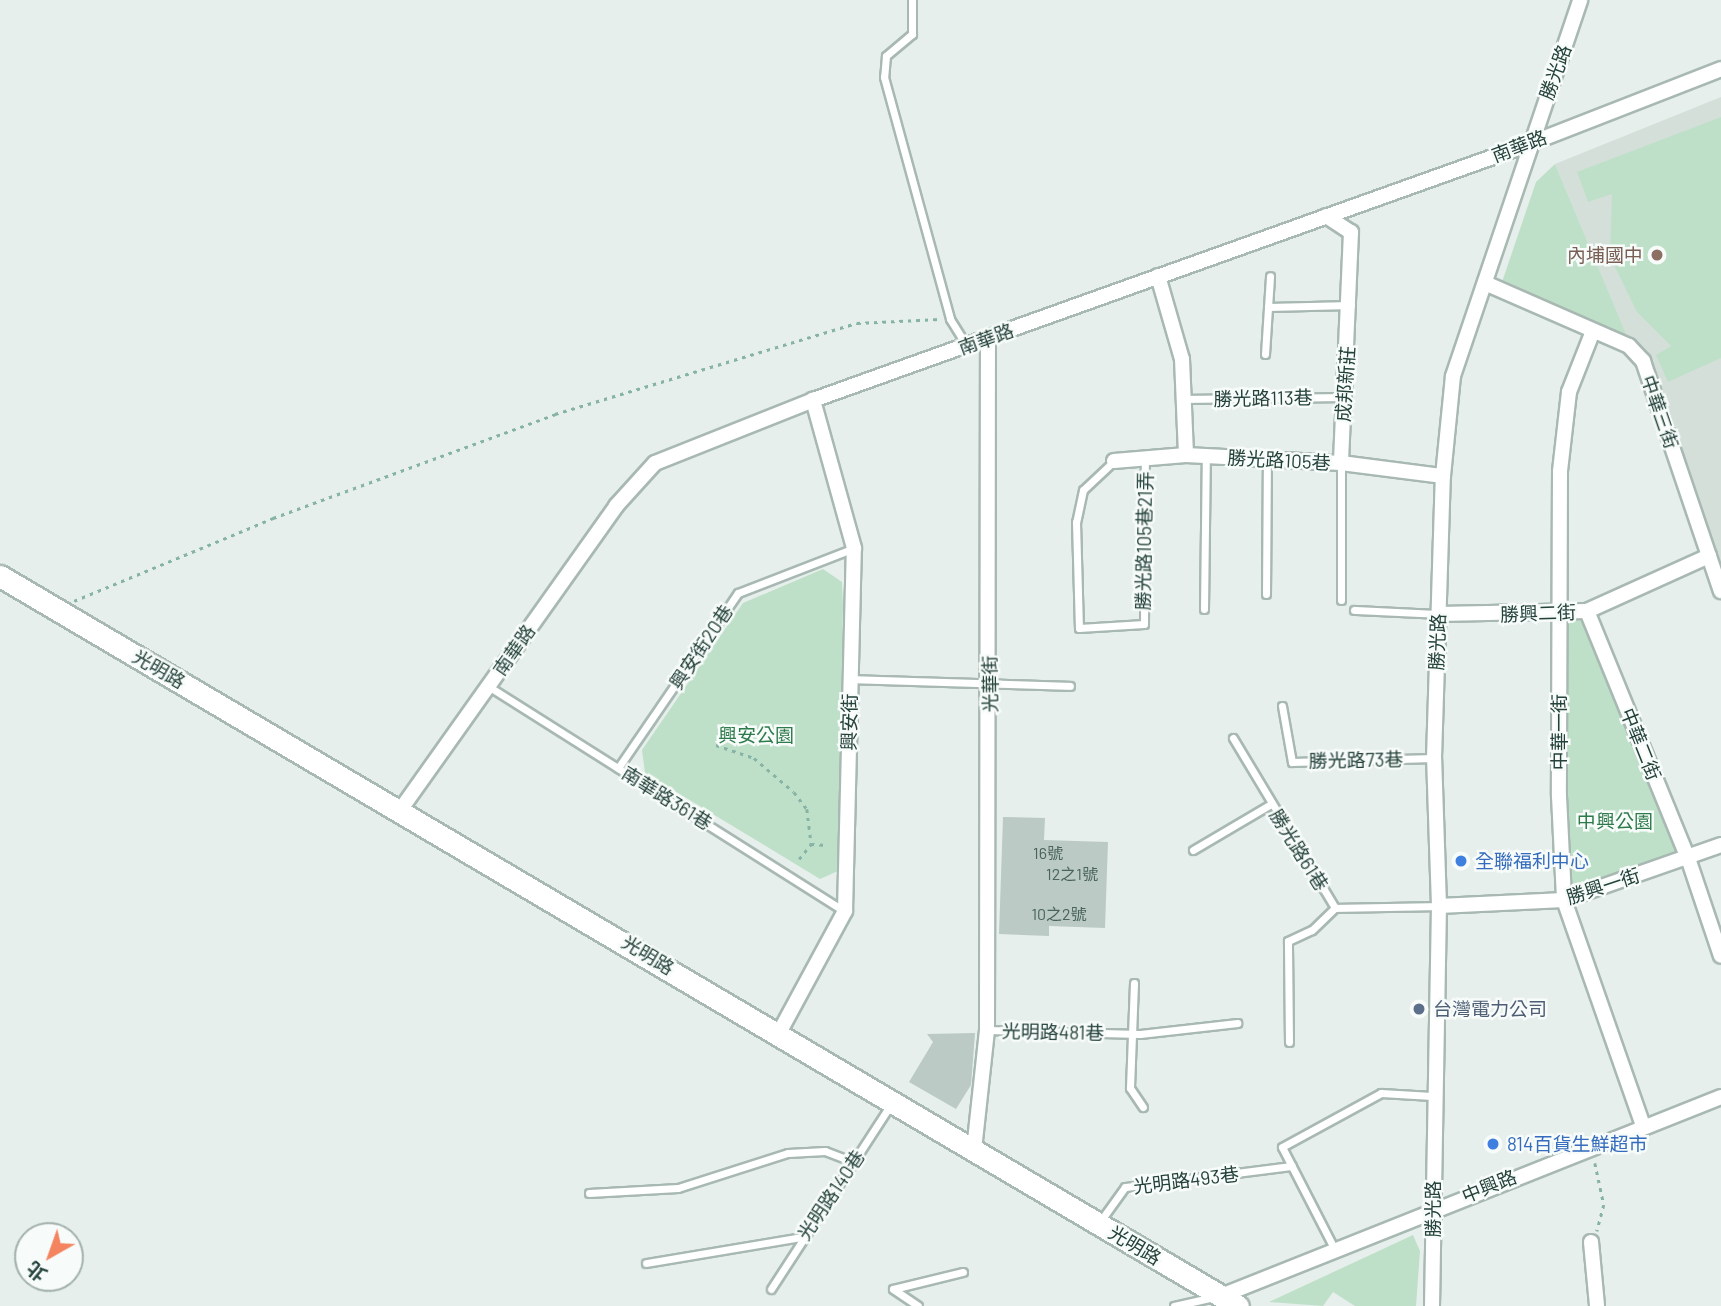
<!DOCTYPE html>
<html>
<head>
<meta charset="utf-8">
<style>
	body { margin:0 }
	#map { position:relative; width:1721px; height:1306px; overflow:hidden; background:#e6efeb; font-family:Barlow,"Noto Sans TC",sans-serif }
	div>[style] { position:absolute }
	.built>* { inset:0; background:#d4dfda }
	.green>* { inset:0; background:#bfe0c8 }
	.building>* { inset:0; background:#bbcac4 }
	.path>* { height:2.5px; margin-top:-1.25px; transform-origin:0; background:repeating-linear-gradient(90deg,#86b3a5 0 3.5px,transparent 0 8.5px) }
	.roads { filter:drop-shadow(2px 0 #a8b8b2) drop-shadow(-2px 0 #a8b8b2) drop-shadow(0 2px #a8b8b2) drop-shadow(0 -2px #a8b8b2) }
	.service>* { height:7px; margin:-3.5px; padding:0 3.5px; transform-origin:3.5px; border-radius:3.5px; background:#fff }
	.minor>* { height:14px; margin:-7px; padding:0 7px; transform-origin:7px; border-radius:7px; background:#fff }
	.secondary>* { height:21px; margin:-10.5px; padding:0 10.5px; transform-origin:10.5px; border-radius:10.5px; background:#fff }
	.dots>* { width:19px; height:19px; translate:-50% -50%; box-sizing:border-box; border:4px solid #f7fbf9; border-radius:50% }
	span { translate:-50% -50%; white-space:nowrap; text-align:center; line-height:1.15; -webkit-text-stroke:5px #f7fbf9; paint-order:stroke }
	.number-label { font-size:16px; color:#4a645c }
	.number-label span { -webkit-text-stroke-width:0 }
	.street-label { font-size:19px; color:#24423a }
	.education-label { font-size:19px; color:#785e54 }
	.right { translate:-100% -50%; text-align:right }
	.park-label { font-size:19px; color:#2d7a4b }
	.shop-label { font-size:19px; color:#366cbe }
	.left { translate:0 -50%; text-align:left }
	.service-label { font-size:19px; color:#4e5e75 }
	.north { position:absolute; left:14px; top:1222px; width:70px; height:70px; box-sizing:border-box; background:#f7fbf9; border:2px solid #a3b1ad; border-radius:50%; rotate:220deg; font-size:19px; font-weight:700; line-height:28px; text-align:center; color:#24423a }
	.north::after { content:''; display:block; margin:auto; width:24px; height:32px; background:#f4845f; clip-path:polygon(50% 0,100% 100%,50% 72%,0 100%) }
</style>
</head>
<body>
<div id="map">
	<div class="built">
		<div style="clip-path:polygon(1721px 97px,1721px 564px,1555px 164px)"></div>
	</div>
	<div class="green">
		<div style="clip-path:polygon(1721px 117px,1721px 358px,1668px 382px,1656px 355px,1671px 346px,1637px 312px,1610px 257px,1612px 194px,1588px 202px,1577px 172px)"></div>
		<div style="clip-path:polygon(1555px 164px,1631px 346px,1501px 285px,1536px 182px)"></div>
		<div style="clip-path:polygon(823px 569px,842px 582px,843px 606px,838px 871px,820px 879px,645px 773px,642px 750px,743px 603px)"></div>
		<div style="clip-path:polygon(1584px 617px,1680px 854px,1568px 894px,1565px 619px)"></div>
		<div style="clip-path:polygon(1413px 1235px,1420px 1251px,1416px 1306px,1355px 1306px,1333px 1292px,1323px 1306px,1269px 1302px)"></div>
	</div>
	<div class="building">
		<div style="clip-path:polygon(1003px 817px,1045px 818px,1044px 840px,1108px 842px,1105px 928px,1049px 926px,1049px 936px,999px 934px)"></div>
		<div style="clip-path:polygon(975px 1033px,971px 1085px,956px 1109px,909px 1082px,933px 1042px,927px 1034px)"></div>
	</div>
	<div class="path">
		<div style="left:74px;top:601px;width:216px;rotate:-22.6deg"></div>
		<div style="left:273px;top:518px;width:301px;rotate:-20.2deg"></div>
		<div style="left:555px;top:414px;width:315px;rotate:-16.8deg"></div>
		<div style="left:857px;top:323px;width:83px;rotate:-2.8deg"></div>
		<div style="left:716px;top:745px;width:40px;rotate:18.9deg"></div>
		<div style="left:754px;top:758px;width:52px;rotate:40.4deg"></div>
		<div style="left:794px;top:792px;width:21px;rotate:53deg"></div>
		<div style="left:807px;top:809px;width:35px;rotate:83deg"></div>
		<div style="left:774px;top:746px;width:24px;rotate:-52deg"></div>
		<div style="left:799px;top:859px;width:19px;rotate:-51deg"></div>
		<div style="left:811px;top:844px;width:16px;rotate:4deg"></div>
		<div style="left:1595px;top:1163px;width:43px;rotate:77.9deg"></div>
		<div style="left:1604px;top:1205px;width:27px;rotate:105deg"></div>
	</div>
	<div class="roads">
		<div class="service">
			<div style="left:912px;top:0;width:34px;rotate:90deg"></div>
			<div style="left:912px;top:34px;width:34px;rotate:140deg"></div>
			<div style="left:886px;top:56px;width:21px;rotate:95deg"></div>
			<div style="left:884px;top:77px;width:251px;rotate:74.7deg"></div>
			<div style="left:950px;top:319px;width:31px;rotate:58deg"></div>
			<div style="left:1268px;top:307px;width:83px;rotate:-1.4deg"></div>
			<div style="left:1265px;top:354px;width:78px;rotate:-86.3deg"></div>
			<div style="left:1184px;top:399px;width:159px;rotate:-0.7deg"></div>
			<div style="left:1114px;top:461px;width:42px;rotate:136.9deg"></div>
			<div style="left:1083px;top:490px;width:33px;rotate:102deg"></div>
			<div style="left:1076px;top:522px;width:106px;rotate:88.4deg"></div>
			<div style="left:1079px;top:628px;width:65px;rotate:-3.5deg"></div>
			<div style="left:1144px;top:624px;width:166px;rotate:-89.7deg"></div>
			<div style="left:1341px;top:463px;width:137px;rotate:90deg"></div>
			<div style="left:1266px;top:594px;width:134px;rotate:-89.6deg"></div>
			<div style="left:1204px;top:609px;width:153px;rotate:-89.3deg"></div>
			<div style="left:1354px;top:610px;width:84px;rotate:2.7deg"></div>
			<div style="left:851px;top:679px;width:219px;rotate:1.8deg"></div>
			<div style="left:488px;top:686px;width:421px;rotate:32.3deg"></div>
			<div style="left:1282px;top:706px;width:57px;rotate:79.9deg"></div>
			<div style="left:1292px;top:762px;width:142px;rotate:-1.6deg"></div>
			<div style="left:1233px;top:738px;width:198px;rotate:59deg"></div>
			<div style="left:1335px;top:908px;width:104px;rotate:-1.1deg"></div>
			<div style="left:618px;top:768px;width:212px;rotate:-55.6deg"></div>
			<div style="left:738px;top:593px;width:124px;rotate:-21.2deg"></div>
			<div style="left:1193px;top:850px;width:91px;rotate:-30.5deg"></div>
			<div style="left:1134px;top:983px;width:105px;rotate:92.2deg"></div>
			<div style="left:1130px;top:1088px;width:23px;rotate:56deg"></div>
			<div style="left:987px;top:1030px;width:153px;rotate:1.5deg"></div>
			<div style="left:1140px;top:1034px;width:98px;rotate:-6.5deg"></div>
			<div style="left:1289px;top:1042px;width:101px;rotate:-90.6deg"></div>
			<div style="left:1288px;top:941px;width:26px;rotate:-25deg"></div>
			<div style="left:1312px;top:930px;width:32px;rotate:-44deg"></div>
			<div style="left:589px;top:1193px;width:89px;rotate:-3.2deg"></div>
			<div style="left:678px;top:1188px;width:115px;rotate:-17.7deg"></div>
			<div style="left:788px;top:1153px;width:37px;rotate:-3deg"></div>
			<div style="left:825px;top:1151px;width:30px;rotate:21deg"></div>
			<div style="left:1099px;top:1223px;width:44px;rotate:-54.2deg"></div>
			<div style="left:1125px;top:1187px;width:168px;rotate:-7.2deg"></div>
			<div style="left:1336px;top:1252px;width:118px;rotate:-117.2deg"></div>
			<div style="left:1282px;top:1147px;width:113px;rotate:-28.6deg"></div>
			<div style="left:1381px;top:1093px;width:51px;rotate:3.4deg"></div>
			<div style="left:646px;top:1263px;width:158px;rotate:-9.5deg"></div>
			<div style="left:771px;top:1289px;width:221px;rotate:-57deg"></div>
			<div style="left:893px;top:1289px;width:72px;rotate:-13.7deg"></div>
			<div style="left:893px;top:1289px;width:30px;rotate:34deg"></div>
			<div style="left:1174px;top:1306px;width:41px;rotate:-12.7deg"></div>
		</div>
		<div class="minor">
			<div style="left:1326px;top:216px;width:30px;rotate:33deg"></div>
			<div style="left:1351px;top:232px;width:231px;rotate:92.5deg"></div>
			<div style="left:1158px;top:276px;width:86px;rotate:73.9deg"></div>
			<div style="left:1182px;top:359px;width:96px;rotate:87.6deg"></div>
			<div style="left:1485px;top:283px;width:157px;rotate:23.6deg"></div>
			<div style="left:1629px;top:346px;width:21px;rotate:47deg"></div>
			<div style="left:1643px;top:361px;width:243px;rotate:71.3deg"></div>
			<div style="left:1593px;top:331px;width:66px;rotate:111.5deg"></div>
			<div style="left:1569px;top:392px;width:80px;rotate:96.5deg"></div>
			<div style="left:1560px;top:471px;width:325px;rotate:90.2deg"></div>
			<div style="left:1559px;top:796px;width:104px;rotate:87.2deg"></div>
			<div style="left:1564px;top:900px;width:238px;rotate:70.7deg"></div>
			<div style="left:1114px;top:461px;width:72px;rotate:-4.8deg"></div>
			<div style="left:1186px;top:455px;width:155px;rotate:3deg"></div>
			<div style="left:1341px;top:463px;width:103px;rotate:7.3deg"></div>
			<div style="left:1587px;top:611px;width:267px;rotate:67.8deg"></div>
			<div style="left:1688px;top:858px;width:103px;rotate:71.4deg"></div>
			<div style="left:1438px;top:614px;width:149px;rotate:-1.2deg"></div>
			<div style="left:1587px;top:611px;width:134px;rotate:-24.3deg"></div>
			<div style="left:401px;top:809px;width:372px;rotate:-54.6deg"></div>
			<div style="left:616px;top:506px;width:58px;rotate:-47.8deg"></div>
			<div style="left:655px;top:463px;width:170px;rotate:-21.7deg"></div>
			<div style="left:813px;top:400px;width:760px;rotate:-19.67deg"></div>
			<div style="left:1529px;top:144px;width:206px;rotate:-21.3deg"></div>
			<div style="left:1439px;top:906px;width:125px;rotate:-2.7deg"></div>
			<div style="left:1564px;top:900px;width:166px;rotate:-19.3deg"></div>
			<div style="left:779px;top:1033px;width:139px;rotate:-61.6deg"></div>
			<div style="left:845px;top:911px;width:363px;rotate:-88.6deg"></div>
			<div style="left:854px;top:548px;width:154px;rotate:-105.5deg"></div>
			<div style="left:974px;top:1150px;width:121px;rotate:-83.8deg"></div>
			<div style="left:987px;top:1030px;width:692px;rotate:-89.92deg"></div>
			<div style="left:1591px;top:1242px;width:64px;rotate:84.6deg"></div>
			<div style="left:1221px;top:1296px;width:538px;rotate:-21.7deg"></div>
			<div style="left:1432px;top:1306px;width:400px;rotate:-89deg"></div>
			<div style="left:1439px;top:906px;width:148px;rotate:-91.9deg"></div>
			<div style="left:1434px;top:758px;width:282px;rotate:-88.2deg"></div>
			<div style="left:1443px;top:476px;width:100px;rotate:-84.3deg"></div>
			<div style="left:1453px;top:376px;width:397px;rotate:-71.3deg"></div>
		</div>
		<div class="secondary">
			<div style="left:0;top:576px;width:1437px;rotate:30.53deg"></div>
		</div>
	</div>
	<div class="dots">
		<div style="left:1657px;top:255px;background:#8d6e63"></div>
		<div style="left:1461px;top:861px;background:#3f7fe0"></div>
		<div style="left:1419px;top:1009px;background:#5c6f8a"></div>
		<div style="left:1493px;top:1144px;background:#3f7fe0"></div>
	</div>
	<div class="number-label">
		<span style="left:1048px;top:853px">16號</span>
		<span style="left:1072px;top:874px">12之1號</span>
		<span style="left:1059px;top:914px">10之2號</span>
	</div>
	<div class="street-label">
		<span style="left:1555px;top:72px;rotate:-70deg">勝光路</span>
		<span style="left:1519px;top:146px;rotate:-21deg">南華路</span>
		<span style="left:986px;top:339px;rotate:-20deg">南華路</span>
		<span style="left:1345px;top:384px;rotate:-86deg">成邦新莊</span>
		<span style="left:1263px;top:398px;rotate:-1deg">勝光路113巷</span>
		<span style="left:1660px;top:412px;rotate:71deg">中華三街</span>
		<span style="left:1279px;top:460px;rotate:3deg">勝光路105巷</span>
		<span style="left:1144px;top:541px;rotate:-89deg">勝光路105巷21弄</span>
		<span style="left:1538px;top:613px;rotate:-2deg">勝興二街</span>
		<span style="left:1437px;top:642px;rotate:-88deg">勝光路</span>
		<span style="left:701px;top:647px;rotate:-56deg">興安街20巷</span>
		<span style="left:514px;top:650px;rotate:-55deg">南華路</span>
		<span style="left:159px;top:669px;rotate:30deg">光明路</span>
		<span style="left:990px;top:684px;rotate:-91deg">光華街</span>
		<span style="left:849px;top:722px;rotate:-89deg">興安街</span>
		<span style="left:1559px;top:732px;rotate:-90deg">中華一街</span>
		<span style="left:1641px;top:744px;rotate:68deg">中華二街</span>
		<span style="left:1356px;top:760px;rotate:-1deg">勝光路73巷</span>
		<span style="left:667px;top:798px;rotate:32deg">南華路361巷</span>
		<span style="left:1299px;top:850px;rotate:58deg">勝光路61巷</span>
		<span style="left:1603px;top:886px;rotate:-18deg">勝興一街</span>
		<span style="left:648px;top:955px;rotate:31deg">光明路</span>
		<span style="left:1053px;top:1032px;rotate:1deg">光明路481巷</span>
		<span style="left:1186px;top:1180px;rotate:-7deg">光明路493巷</span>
		<span style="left:1489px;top:1186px;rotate:-22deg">中興路</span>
		<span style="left:831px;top:1195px;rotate:-56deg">光明路140巷</span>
		<span style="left:1433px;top:1209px;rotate:-90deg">勝光路</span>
		<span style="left:1135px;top:1245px;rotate:31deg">光明路</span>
	</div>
	<div class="education-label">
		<span class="right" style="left:1643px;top:255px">內埔國中</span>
	</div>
	<div class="park-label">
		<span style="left:756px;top:735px">興安公園</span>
		<span style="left:1615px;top:821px">中興公園</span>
	</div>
	<div class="shop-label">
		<span class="left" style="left:1475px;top:861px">全聯福利中心</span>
		<span class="left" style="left:1507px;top:1144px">814百貨生鮮超市</span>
	</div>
	<div class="service-label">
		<span class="left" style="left:1433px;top:1009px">台灣電力公司</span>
	</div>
	<div class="north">北</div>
</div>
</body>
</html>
